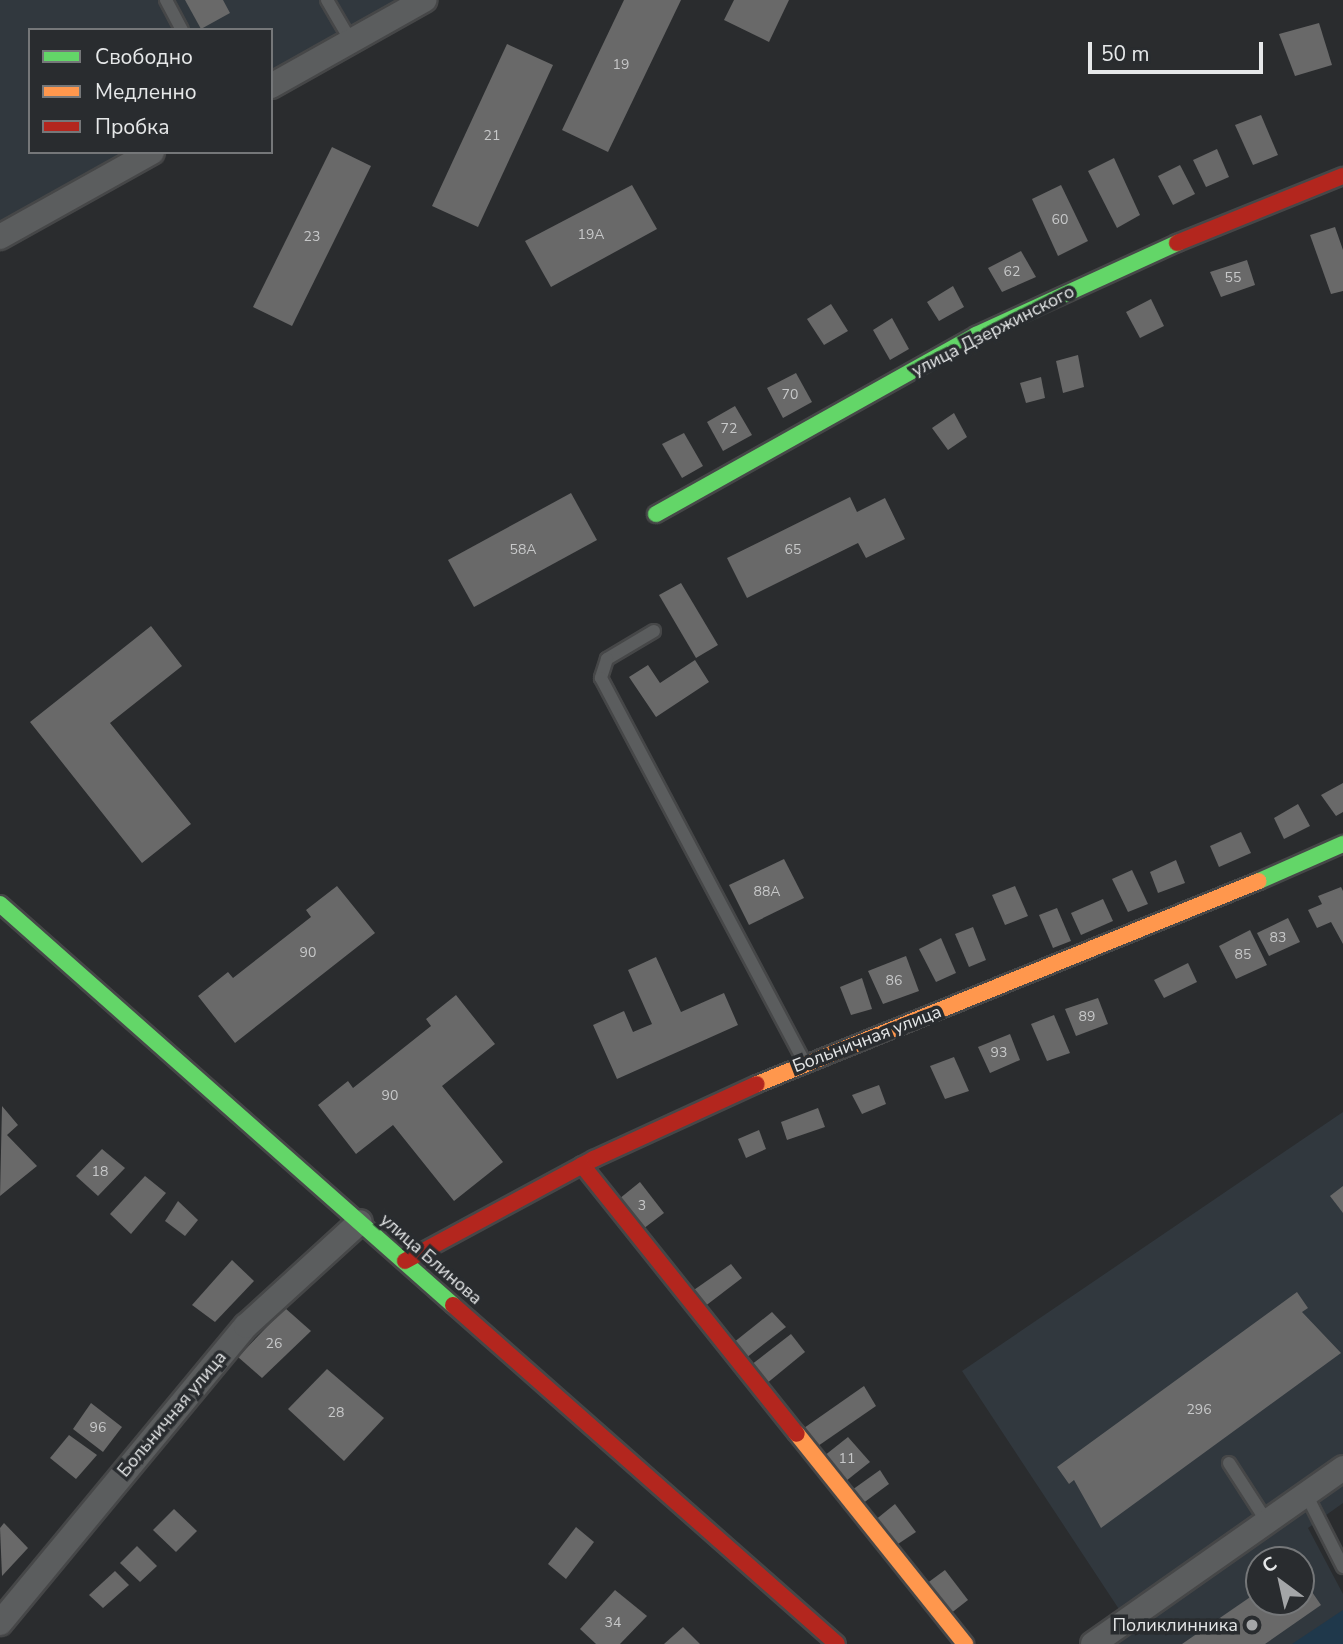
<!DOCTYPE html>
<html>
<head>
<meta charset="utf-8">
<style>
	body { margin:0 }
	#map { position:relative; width:1343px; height:1644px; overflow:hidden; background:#2a2c2e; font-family:"Nunito Sans",sans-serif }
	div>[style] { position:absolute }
	.built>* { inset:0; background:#31383e }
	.green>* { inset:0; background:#1f384b }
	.building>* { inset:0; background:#696969 }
	.roads { filter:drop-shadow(2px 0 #464748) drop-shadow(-2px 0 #464748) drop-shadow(0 2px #464748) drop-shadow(0 -2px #464748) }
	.lane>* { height:12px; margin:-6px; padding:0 6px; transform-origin:6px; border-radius:6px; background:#5b5d5e }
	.street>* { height:24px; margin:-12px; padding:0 12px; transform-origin:12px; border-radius:12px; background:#5b5d5e }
	.fast>* { height:16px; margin:-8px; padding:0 8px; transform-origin:8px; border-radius:8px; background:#63d668 }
	.slow>* { height:16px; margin:-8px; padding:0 8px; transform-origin:8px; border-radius:8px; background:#ff974d }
	.jam>* { height:16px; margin:-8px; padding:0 8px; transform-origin:8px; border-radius:8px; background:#b3261e }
	.dots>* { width:19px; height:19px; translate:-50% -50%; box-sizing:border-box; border:4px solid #292c2f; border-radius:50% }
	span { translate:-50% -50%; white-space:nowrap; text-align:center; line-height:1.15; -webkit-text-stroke:7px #292c2f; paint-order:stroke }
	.number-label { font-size:14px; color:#c7c8c9 }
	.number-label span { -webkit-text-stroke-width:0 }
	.street-label { font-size:18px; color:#e6e8e9 }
	.poi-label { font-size:18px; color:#e6e8e9 }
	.right { translate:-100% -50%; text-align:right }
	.legend { position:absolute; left:28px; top:28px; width:245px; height:126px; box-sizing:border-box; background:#292c2f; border:2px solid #757779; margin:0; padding:9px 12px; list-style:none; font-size:21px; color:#e6e8e9 }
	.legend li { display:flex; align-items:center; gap:14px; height:35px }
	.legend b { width:35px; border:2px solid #757779 }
	.north { position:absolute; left:1245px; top:1546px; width:70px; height:70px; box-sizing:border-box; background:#292c2f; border:2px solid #757779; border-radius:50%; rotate:327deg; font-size:19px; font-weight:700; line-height:28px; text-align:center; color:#e6e8e9 }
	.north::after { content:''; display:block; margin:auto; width:24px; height:32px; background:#a4a6a8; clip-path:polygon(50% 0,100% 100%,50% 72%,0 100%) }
	.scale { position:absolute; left:1088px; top:42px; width:175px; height:32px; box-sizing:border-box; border:4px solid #e6e8e9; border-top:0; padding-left:9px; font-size:21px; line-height:24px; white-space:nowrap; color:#e6e8e9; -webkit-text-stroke:5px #292c2f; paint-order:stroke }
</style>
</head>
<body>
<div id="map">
	<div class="built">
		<div style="clip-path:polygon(0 0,396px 0,271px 70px,271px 30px,30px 30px,30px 152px,124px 152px,0 222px)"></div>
		<div style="clip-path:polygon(evenodd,1343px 1112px,1343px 1503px,1308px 1528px,1343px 1594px,1343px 1644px,1118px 1644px,1134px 1632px,962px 1371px,1343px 1112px,1259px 1560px,1301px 1560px,1301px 1602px,1259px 1602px,1259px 1560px)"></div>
	</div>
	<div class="green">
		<div style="clip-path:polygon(1343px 1610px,1343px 1644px,1292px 1644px)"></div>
	</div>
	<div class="building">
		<div style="clip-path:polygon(185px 0,223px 0,230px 13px,201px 29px)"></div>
		<div style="clip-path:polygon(624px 0,681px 0,608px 152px,562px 130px)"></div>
		<div style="clip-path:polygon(734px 0,789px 0,769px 42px,724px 20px)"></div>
		<div style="clip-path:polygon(1319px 23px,1332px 65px,1295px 76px,1279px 34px)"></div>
		<div style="clip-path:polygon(507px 44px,553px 65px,478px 227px,432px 206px)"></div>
		<div style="clip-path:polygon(1261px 115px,1278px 155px,1253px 165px,1235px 125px)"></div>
		<div style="clip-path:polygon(332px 147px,371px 166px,292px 326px,253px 307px)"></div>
		<div style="clip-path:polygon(1217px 149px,1229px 177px,1206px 187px,1193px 160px)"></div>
		<div style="clip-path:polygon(1114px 158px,1140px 215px,1117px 228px,1088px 171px)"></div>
		<div style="clip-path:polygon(1180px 165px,1195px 194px,1173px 205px,1158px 176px)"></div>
		<div style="clip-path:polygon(632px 185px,657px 229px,551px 287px,525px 241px)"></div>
		<div style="clip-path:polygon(1061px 185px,1088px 241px,1058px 256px,1032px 199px)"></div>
		<div style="clip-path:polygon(1335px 227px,1343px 250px,1343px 291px,1331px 294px,1310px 235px)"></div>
		<div style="clip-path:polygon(1021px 251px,1036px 277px,1002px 292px,988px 268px)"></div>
		<div style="clip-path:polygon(1247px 260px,1255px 285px,1221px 297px,1210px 272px)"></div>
		<div style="clip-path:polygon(953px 286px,964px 307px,939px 321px,927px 302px)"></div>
		<div style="clip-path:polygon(1151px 299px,1164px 326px,1140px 338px,1126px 312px)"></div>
		<div style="clip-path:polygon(831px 304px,848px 331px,824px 345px,807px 319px)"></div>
		<div style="clip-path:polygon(892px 318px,909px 349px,890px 360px,873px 330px)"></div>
		<div style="clip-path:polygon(1078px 355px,1084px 387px,1063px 393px,1056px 361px)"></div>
		<div style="clip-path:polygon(796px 373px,812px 402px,783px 418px,767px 388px)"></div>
		<div style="clip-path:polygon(1041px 377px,1045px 398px,1026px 403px,1020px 383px)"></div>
		<div style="clip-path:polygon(735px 406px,752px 435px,723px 451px,707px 422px)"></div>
		<div style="clip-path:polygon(954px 413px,967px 437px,948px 450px,932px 428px)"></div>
		<div style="clip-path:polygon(684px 433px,703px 466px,682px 478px,662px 444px)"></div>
		<div style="clip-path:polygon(571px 493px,597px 540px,474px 607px,448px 560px)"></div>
		<div style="clip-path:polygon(850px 497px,857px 512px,885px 498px,905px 539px,866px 558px,858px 543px,747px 598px,727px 558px)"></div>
		<div style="clip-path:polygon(681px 583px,718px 645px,696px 658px,659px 595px)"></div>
		<div style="clip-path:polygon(151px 626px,182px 666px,110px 723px,191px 824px,142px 863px,30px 722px)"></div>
		<div style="clip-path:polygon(695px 660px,709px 682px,656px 717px,629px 677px,648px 665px,660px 683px)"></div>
		<div style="clip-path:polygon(1343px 783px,1343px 812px,1336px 816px,1321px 795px)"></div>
		<div style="clip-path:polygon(1298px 804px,1310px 826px,1284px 839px,1274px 818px)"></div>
		<div style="clip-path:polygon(1241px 832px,1251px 853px,1219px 867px,1210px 846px)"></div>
		<div style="clip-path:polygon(784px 859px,804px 898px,749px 925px,729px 885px)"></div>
		<div style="clip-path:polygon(1176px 860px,1185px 883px,1158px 893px,1150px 872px)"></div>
		<div style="clip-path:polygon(1132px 870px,1148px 904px,1128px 912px,1112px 879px)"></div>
		<div style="clip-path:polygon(337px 886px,375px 933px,235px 1043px,198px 996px,228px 972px,233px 978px,311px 917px,306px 910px)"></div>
		<div style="clip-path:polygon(1015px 886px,1028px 916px,1005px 925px,992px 895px)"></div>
		<div style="clip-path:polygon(1341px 887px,1343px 891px,1343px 944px,1331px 922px,1317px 928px,1308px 910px,1322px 904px,1318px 896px)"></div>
		<div style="clip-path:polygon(1103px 899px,1113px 921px,1081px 935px,1071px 913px)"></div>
		<div style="clip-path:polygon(1057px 908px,1071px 941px,1053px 948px,1039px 915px)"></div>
		<div style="clip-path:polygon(1288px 918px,1300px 942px,1269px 956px,1257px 933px)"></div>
		<div style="clip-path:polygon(973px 927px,986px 960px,969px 967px,955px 934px)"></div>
		<div style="clip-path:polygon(1250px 930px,1267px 965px,1236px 979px,1219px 946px)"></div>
		<div style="clip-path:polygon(941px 938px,956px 973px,936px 982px,919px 949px)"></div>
		<div style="clip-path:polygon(906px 956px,919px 991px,883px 1004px,868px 971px)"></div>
		<div style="clip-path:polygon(656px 957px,681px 1012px,724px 993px,738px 1025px,617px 1079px,593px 1025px,624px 1011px,633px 1032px,652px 1024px,628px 970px)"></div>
		<div style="clip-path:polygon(1188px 963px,1197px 982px,1164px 998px,1154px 980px)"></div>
		<div style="clip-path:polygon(862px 978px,872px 1009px,851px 1015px,840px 987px)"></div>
		<div style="clip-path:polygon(456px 995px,495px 1044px,442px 1086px,503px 1162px,454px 1201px,393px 1125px,356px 1154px,318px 1105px,348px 1081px,353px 1088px,431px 1026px,426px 1019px)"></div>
		<div style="clip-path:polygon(1098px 998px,1108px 1024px,1076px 1036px,1065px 1009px)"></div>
		<div style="clip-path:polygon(1054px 1015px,1070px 1053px,1047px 1061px,1031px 1024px)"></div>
		<div style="clip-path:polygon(1010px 1034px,1020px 1060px,990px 1073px,978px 1047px)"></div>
		<div style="clip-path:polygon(954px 1057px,969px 1091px,945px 1099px,930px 1066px)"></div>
		<div style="clip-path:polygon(879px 1085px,886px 1104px,862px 1114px,852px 1095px)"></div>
		<div style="clip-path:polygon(2px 1106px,18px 1125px,7px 1135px,37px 1166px,0 1196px)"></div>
		<div style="clip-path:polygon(818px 1108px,825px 1127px,787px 1140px,781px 1122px)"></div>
		<div style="clip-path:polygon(759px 1130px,766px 1149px,746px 1158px,738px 1139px)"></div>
		<div style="clip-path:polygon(102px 1149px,125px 1168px,98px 1196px,76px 1176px)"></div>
		<div style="clip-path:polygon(145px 1176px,166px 1193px,131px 1234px,110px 1214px)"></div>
		<div style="clip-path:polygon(640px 1182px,664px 1213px,643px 1229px,619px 1199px)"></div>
		<div style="clip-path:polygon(1343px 1186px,1343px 1213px,1330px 1196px)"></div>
		<div style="clip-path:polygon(178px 1201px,198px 1220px,185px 1236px,165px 1221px)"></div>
		<div style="clip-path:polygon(232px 1260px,254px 1281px,215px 1322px,192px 1305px)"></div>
		<div style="clip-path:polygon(731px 1264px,742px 1278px,704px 1307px,691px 1292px)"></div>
		<div style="clip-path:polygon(1297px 1292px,1308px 1308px,1302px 1312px,1341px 1353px,1101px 1528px,1074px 1480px,1069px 1484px,1057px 1467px)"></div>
		<div style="clip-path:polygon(285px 1308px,311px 1331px,262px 1378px,238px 1357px)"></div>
		<div style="clip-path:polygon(772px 1312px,786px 1327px,746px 1358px,733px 1343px)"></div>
		<div style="clip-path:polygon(791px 1334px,805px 1352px,766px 1384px,751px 1365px)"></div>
		<div style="clip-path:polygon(327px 1369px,384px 1418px,344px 1461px,288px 1409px)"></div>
		<div style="clip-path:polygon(864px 1386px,876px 1406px,818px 1446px,804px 1428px)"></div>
		<div style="clip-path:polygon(91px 1403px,122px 1427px,103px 1452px,73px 1429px)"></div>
		<div style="clip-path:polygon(69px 1435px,97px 1455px,76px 1479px,50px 1458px)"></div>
		<div style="clip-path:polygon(848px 1437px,870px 1462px,846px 1481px,824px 1456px)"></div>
		<div style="clip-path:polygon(880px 1470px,889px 1484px,862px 1504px,852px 1490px)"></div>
		<div style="clip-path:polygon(895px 1504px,916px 1532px,895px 1546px,874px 1521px)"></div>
		<div style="clip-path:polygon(174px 1509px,197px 1531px,176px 1552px,153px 1530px)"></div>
		<div style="clip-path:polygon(4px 1523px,28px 1548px,2px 1576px,0 1528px)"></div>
		<div style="clip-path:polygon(576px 1527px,594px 1542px,566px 1579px,548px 1564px)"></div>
		<div style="clip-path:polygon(137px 1546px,157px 1566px,140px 1582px,120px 1563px)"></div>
		<div style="clip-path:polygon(945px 1570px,968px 1600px,950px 1614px,926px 1584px)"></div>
		<div style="clip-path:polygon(115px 1571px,129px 1585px,103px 1608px,89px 1595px)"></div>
		<div style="clip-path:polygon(1301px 1576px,1321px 1605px,1265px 1644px,1182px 1644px,1259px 1591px,1259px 1602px,1301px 1602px)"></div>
		<div style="clip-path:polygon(615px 1590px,647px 1616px,620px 1644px,596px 1644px,580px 1629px)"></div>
		<div style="clip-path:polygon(683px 1627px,700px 1644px,664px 1644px)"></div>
	</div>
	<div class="roads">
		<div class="lane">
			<div style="left:166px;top:0;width:34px;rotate:62deg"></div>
			<div style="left:327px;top:0;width:48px;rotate:59.7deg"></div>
			<div style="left:654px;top:631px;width:55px;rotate:149.2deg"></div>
			<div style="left:607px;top:659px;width:20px;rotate:108deg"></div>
			<div style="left:601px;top:678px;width:432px;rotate:62.1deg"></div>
			<div style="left:1229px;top:1463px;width:70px;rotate:57.2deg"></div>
			<div style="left:1306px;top:1494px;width:82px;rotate:63.1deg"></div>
		</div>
		<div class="street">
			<div style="left:271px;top:86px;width:176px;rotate:-29.3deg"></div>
			<div style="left:0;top:237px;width:174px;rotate:-29.2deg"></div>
			<div style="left:0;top:1623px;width:386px;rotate:-50.4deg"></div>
			<div style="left:246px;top:1326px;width:154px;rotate:-42.4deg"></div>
			<div style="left:1093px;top:1644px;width:306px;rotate:-35.1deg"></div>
		</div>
		<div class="fast">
			<div style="left:656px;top:514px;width:367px;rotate:-29.2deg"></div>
			<div style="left:976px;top:335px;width:221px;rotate:-24.6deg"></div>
			<div style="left:1259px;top:881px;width:92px;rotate:-23.8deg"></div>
			<div style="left:0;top:904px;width:605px;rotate:41.52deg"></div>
		</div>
		<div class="slow">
			<div style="left:757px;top:1084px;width:541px;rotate:-22.02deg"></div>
			<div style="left:797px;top:1434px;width:269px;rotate:51.3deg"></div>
		</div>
		<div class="jam">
			<div style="left:1177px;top:243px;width:179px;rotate:-22deg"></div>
			<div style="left:582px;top:1165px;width:344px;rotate:51.4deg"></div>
			<div style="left:405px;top:1261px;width:215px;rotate:-28.4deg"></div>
			<div style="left:594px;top:1159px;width:179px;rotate:-24.7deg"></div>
			<div style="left:453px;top:1305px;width:512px;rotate:41.44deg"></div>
		</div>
	</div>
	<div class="dots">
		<div style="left:1252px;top:1625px;background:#a4a6a8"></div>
	</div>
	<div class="number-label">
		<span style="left:621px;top:65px">19</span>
		<span style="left:492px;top:136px">21</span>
		<span style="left:1060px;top:220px">60</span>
		<span style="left:591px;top:235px">19А</span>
		<span style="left:312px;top:237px">23</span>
		<span style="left:1012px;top:272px">62</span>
		<span style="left:1233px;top:278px">55</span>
		<span style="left:790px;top:395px">70</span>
		<span style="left:729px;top:429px">72</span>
		<span style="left:523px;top:550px">58А</span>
		<span style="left:793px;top:550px">65</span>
		<span style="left:767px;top:892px">88А</span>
		<span style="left:1278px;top:938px">83</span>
		<span style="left:308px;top:953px">90</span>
		<span style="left:1243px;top:955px">85</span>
		<span style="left:894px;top:981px">86</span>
		<span style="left:1087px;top:1017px">89</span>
		<span style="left:999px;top:1053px">93</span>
		<span style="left:390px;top:1096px">90</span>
		<span style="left:100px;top:1172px">18</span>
		<span style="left:642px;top:1206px">3</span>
		<span style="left:274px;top:1344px">26</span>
		<span style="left:1199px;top:1410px">296</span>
		<span style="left:336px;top:1413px">28</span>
		<span style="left:98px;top:1428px">96</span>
		<span style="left:847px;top:1459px">11</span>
		<span style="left:613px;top:1623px">34</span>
	</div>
	<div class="street-label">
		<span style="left:993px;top:331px;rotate:-27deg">улица Дзержинского</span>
		<span style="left:867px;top:1039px;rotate:-21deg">Больничная улица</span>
		<span style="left:431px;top:1259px;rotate:41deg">улица Блинова</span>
		<span style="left:172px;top:1414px;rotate:-50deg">Больничная улица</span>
	</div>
	<div class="poi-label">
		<span class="right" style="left:1238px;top:1625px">Поликлинника</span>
	</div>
	<ul class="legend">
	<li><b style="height:9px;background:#63d668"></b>Свободно</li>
	<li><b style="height:9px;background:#ff974d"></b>Медленно</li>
	<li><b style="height:9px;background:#b3261e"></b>Пробка</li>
	</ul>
	<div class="north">С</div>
	<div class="scale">50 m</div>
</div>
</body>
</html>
